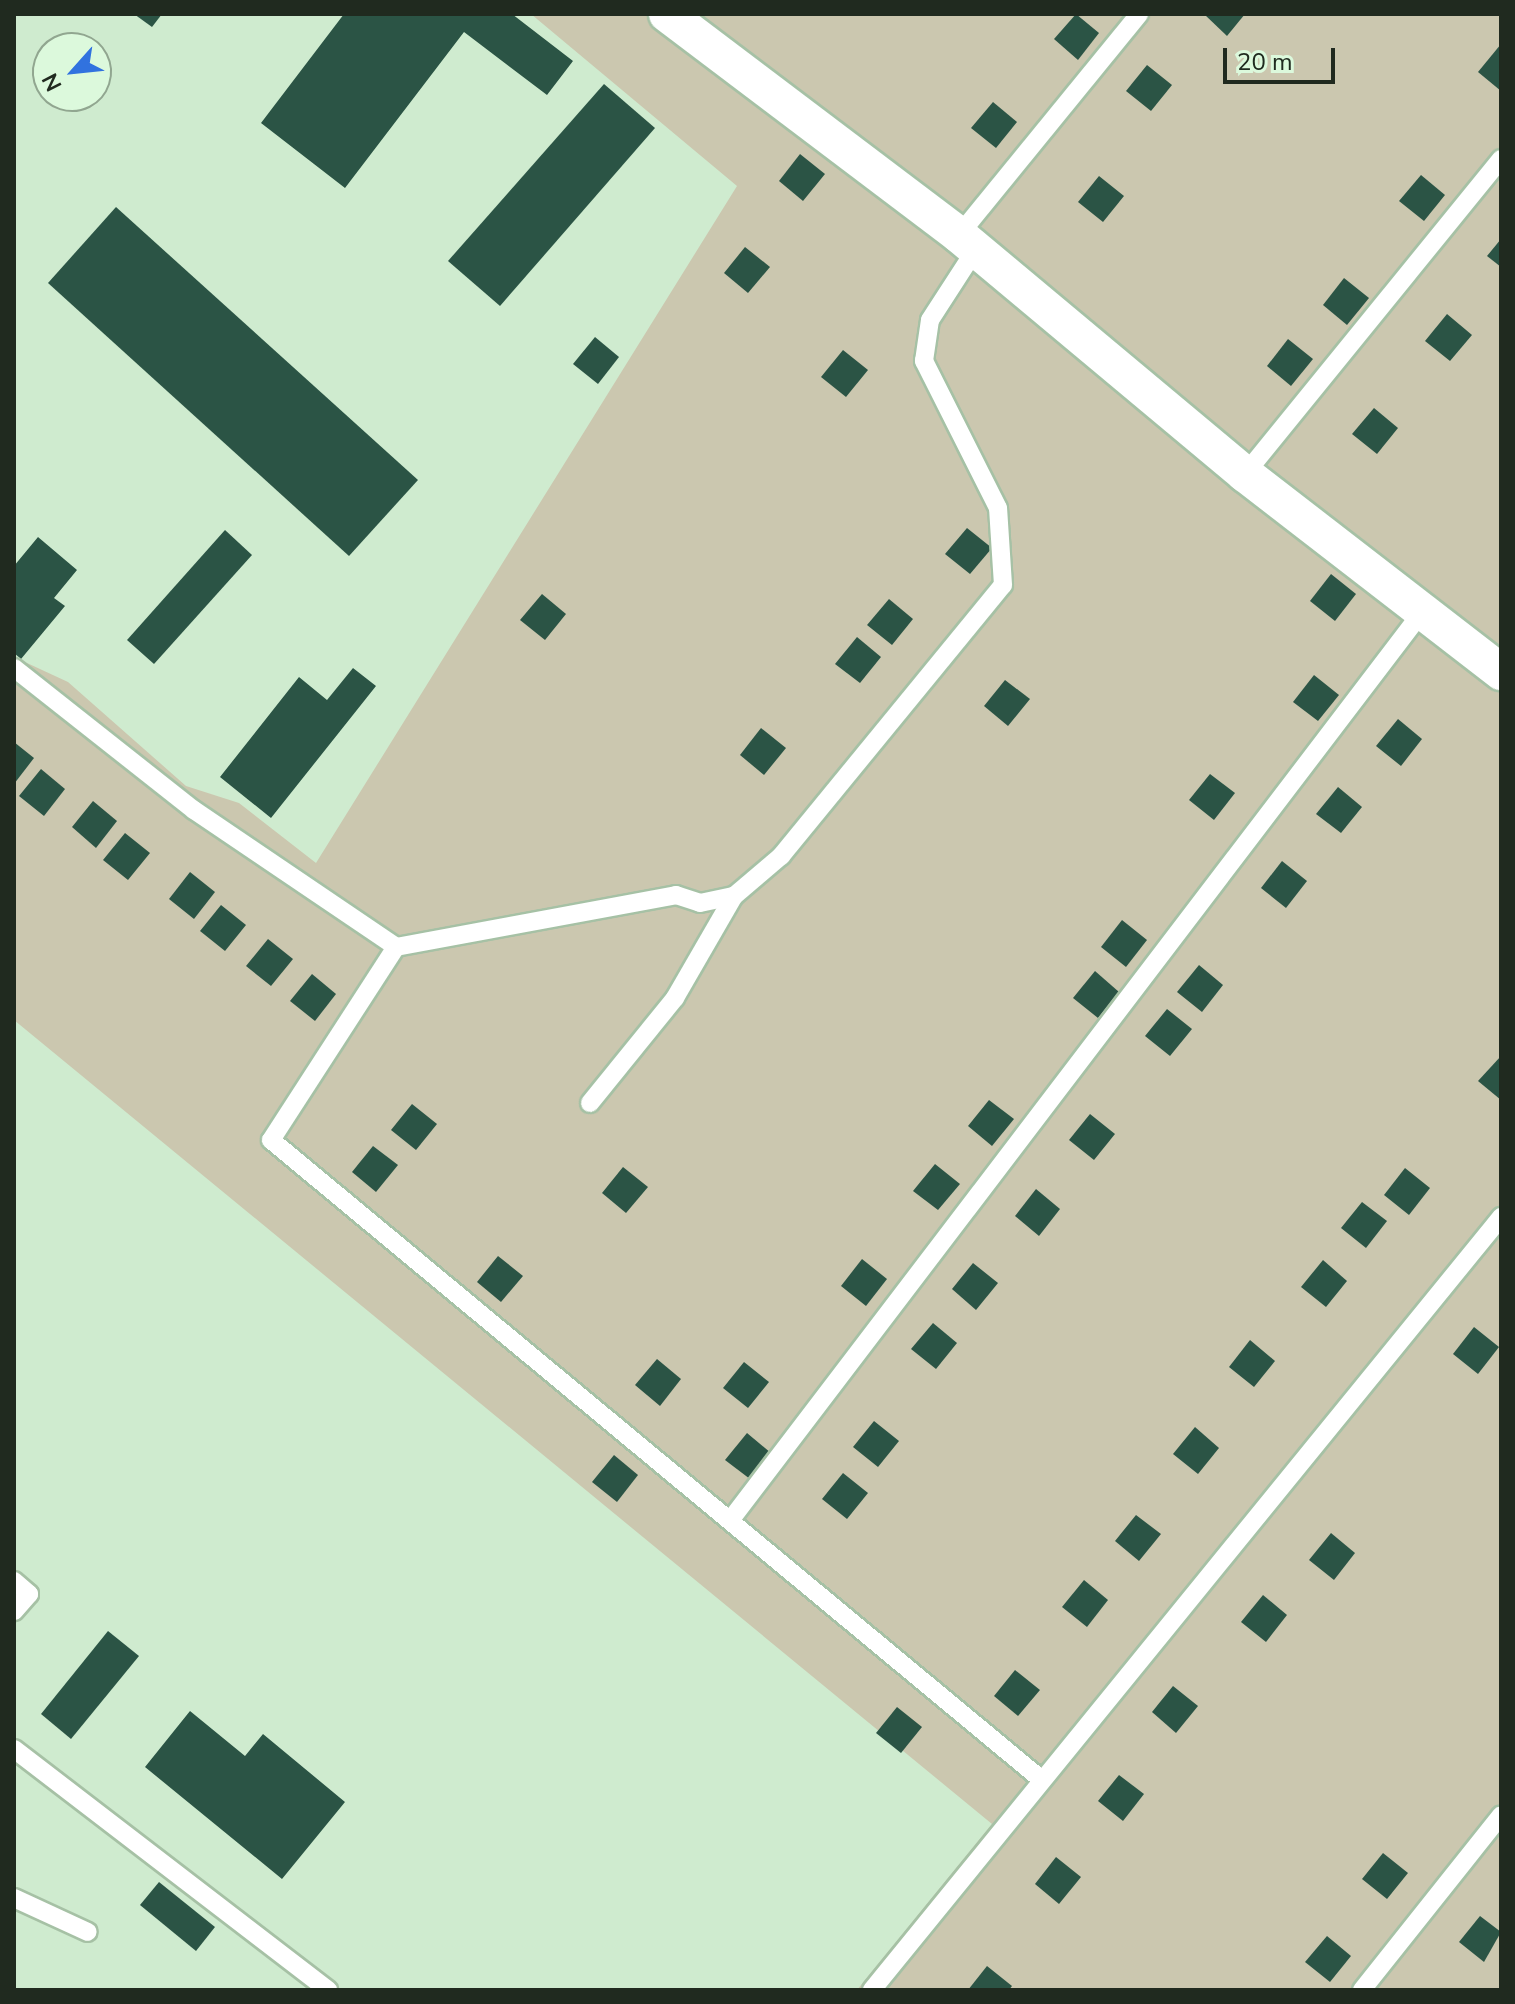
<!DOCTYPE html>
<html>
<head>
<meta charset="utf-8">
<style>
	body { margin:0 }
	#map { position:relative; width:1515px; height:2004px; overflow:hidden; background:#cfebcf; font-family:"Nunito Sans",sans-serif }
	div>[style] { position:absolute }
	.green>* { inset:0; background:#cbc7af }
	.building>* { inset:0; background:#2b5445 }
	.roads { filter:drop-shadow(2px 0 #a6c1a5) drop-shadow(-2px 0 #a6c1a5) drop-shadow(0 2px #a6c1a5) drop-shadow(0 -2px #a6c1a5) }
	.service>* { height:18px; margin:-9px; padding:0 9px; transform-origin:9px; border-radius:9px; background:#fff }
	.minor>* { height:36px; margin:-18px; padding:0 18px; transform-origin:18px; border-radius:18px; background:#fff }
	span { translate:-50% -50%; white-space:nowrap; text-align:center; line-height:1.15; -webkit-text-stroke:8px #dcf9dc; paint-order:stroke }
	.frame { position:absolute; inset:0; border:16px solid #202a1f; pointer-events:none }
	.north { position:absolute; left:32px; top:32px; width:80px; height:80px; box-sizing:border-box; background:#dcf9dc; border:2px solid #91a690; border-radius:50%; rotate:243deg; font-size:22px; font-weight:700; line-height:32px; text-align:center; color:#202a1f }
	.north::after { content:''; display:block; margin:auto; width:28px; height:36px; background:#3172df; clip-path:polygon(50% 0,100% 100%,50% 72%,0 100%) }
	.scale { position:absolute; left:1223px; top:48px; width:112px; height:36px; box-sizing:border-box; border:4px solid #202a1f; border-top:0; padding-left:10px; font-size:24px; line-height:28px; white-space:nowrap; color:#202a1f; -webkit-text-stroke:6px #dcf9dc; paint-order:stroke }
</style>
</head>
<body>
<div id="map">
	<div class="green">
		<div style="clip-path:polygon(531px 14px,1501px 14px,1501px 1990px,857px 1990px,992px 1824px,14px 1020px,14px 657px,68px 682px,186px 786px,239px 803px,316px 863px,737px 186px)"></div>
	</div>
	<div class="building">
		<div style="clip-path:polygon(134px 14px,162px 14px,152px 27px)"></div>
		<div style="clip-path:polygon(344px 14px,512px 14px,573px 61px,547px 95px,464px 32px,345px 188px,261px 123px)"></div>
		<div style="clip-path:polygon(1076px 14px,1099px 33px,1078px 60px,1054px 39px)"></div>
		<div style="clip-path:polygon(1204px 14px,1245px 14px,1227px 36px)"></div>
		<div style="clip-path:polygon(1501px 44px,1501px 91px,1478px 72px)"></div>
		<div style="clip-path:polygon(1147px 65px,1172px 85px,1151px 111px,1126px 91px)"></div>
		<div style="clip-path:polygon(604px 84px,655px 128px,500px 306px,448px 261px)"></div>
		<div style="clip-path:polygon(993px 102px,1017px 122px,996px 148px,971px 128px)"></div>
		<div style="clip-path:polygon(800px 154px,825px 174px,803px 201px,779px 181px)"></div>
		<div style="clip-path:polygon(1421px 175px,1445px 195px,1424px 221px,1399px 201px)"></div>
		<div style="clip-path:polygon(1099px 176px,1124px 196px,1103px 222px,1078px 202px)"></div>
		<div style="clip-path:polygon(116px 207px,418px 480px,349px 556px,48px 283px)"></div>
		<div style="clip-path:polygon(1501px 239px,1501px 267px,1487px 256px)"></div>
		<div style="clip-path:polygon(745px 247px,770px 267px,748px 293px,724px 273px)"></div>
		<div style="clip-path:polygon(1344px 278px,1369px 298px,1347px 325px,1323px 305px)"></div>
		<div style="clip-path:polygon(1447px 314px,1472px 335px,1450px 361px,1425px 341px)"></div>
		<div style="clip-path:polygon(595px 337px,619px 357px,598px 384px,573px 364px)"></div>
		<div style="clip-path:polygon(1288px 339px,1313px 359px,1291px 386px,1267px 366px)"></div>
		<div style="clip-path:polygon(843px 350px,868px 370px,846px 397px,821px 377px)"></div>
		<div style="clip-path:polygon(1374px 408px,1398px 428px,1377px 454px,1352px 434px)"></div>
		<div style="clip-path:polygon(967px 528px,992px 548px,970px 574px,945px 554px)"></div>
		<div style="clip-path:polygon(225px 530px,252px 555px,154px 664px,127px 640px)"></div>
		<div style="clip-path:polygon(38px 537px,77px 570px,54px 598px,65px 606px,21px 659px,14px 653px,14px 566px)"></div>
		<div style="clip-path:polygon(1331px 574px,1356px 594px,1335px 621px,1310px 601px)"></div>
		<div style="clip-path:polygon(542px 594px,566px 614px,545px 640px,520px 620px)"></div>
		<div style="clip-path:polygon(889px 599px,913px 619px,892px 645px,867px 625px)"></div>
		<div style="clip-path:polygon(857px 637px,881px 657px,860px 683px,835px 664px)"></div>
		<div style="clip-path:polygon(353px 668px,376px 686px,271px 818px,220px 777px,299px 677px,327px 700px)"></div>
		<div style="clip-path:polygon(1314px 675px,1339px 695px,1318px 721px,1293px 702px)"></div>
		<div style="clip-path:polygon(1005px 680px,1030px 699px,1008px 726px,984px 706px)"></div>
		<div style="clip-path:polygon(1398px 719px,1422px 739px,1401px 766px,1376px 746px)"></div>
		<div style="clip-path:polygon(761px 728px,786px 748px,764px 775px,740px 755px)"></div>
		<div style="clip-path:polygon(14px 742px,34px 758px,14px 784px)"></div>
		<div style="clip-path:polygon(41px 769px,65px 789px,44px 816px,19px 796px)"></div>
		<div style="clip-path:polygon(1210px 774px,1235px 793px,1214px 820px,1189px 800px)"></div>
		<div style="clip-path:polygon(1338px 787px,1362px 807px,1341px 833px,1316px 814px)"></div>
		<div style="clip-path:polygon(93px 801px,117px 821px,96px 848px,72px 827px)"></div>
		<div style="clip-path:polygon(125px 833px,150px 853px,128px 880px,103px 860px)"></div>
		<div style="clip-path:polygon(1282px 861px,1307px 881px,1286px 908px,1261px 888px)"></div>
		<div style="clip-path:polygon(190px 872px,215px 892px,194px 919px,169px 899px)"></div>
		<div style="clip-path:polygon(221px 905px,246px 925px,225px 951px,200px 931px)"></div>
		<div style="clip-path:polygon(1122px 920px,1147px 940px,1126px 967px,1101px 947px)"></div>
		<div style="clip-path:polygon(268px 939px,293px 959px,271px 986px,246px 966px)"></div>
		<div style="clip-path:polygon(1199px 965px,1223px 985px,1202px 1012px,1177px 992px)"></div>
		<div style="clip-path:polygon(1095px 971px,1119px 992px,1098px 1018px,1073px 998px)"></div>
		<div style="clip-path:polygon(312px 974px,336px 994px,315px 1021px,290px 1001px)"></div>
		<div style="clip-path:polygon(1167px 1009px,1192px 1029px,1170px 1056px,1145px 1036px)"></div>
		<div style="clip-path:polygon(1501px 1056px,1501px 1100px,1478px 1081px)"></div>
		<div style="clip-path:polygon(989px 1100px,1014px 1119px,992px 1146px,968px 1126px)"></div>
		<div style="clip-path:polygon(412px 1104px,437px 1124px,416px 1150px,391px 1130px)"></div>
		<div style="clip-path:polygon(1090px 1114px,1115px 1134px,1094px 1160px,1069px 1140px)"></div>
		<div style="clip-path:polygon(373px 1146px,398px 1165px,376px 1192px,352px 1172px)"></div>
		<div style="clip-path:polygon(935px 1164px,960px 1184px,938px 1210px,913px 1191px)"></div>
		<div style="clip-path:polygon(623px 1167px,648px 1187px,626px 1213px,602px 1193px)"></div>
		<div style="clip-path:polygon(1405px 1168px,1430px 1188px,1409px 1215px,1384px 1195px)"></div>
		<div style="clip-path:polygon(1036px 1189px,1060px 1209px,1039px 1236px,1015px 1216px)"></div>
		<div style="clip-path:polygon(1362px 1202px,1387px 1221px,1366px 1248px,1341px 1228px)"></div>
		<div style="clip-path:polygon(498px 1256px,523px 1276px,501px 1302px,477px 1282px)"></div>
		<div style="clip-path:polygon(862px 1259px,887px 1279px,866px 1306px,841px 1286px)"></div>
		<div style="clip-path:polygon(1323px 1260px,1347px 1281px,1326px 1307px,1301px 1287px)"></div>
		<div style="clip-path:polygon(973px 1263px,998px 1283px,976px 1310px,952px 1289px)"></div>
		<div style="clip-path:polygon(933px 1323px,957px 1343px,936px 1369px,911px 1349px)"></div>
		<div style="clip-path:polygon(1474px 1327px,1499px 1347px,1478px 1374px,1453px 1354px)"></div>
		<div style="clip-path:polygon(1250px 1340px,1275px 1361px,1254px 1387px,1229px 1367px)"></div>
		<div style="clip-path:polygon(657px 1359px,681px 1379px,660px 1406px,635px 1385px)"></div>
		<div style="clip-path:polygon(744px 1362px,769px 1382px,748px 1408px,723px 1388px)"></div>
		<div style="clip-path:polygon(874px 1421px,899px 1441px,878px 1467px,853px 1447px)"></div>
		<div style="clip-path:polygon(1195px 1427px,1219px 1448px,1198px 1474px,1173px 1454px)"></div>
		<div style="clip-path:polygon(747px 1433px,771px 1453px,750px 1479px,725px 1460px)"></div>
		<div style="clip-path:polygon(614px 1455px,638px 1475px,617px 1502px,592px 1482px)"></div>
		<div style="clip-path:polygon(843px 1473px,868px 1493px,847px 1519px,822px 1499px)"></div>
		<div style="clip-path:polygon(1136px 1515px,1161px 1534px,1139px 1561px,1115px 1541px)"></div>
		<div style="clip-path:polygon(1331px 1533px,1355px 1553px,1334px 1580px,1309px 1560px)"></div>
		<div style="clip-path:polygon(1084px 1580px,1108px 1600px,1087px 1627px,1062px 1607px)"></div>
		<div style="clip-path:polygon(1263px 1595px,1287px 1615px,1266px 1642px,1241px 1622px)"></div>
		<div style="clip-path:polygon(108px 1631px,139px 1656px,71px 1739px,41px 1714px)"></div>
		<div style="clip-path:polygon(1015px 1670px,1040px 1690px,1018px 1716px,994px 1696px)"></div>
		<div style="clip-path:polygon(1173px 1686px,1198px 1706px,1176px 1733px,1152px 1712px)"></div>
		<div style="clip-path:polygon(897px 1707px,922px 1727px,901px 1753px,876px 1733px)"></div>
		<div style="clip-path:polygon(190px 1711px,245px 1756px,263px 1734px,345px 1802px,282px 1879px,145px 1767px)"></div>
		<div style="clip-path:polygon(1119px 1775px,1144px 1794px,1123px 1821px,1098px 1801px)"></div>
		<div style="clip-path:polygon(1383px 1853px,1408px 1873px,1387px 1899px,1362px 1879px)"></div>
		<div style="clip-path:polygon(1056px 1857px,1081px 1877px,1059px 1904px,1035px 1884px)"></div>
		<div style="clip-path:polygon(159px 1882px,215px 1927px,196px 1951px,140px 1905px)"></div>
		<div style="clip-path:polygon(1480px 1916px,1501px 1932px,1484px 1962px,1459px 1942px)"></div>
		<div style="clip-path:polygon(1327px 1936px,1351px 1956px,1330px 1982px,1305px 1962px)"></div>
		<div style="clip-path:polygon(987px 1966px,1012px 1986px,1009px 1990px,968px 1990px)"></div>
	</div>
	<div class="roads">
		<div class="service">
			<div style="left:959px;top:235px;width:285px;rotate:-50.8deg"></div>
			<div style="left:1245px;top:474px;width:406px;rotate:-50.9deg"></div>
			<div style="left:14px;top:668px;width:229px;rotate:38.3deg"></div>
			<div style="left:194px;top:810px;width:244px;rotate:34.1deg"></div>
			<div style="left:396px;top:947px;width:285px;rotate:-10.5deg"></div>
			<div style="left:676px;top:895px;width:25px;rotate:18deg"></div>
			<div style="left:700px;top:903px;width:35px;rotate:-12deg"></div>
			<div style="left:734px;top:896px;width:62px;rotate:-40.4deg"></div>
			<div style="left:781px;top:856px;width:350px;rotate:-50.7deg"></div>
			<div style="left:1003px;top:585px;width:77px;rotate:-93.7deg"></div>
			<div style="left:998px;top:508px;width:165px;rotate:-116.7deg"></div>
			<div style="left:924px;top:361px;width:41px;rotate:-81.7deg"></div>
			<div style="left:930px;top:320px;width:85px;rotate:-57.1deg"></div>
			<div style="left:396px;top:947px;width:230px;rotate:122.9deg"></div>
			<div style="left:271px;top:1140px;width:1002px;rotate:39.7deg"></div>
			<div style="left:590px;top:1103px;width:135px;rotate:-51deg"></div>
			<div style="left:675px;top:998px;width:118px;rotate:-60deg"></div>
			<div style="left:732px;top:1518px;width:1139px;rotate:-52.71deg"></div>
			<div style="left:14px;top:1581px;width:20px;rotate:41deg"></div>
			<div style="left:29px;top:1594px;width:23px;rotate:131deg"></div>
			<div style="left:14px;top:1749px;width:396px;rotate:37.5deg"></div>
			<div style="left:14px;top:1898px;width:81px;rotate:24.7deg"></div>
			<div style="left:872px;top:1990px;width:997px;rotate:-50.86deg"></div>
			<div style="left:1362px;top:1990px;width:223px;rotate:-51.5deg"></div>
		</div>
		<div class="minor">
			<div style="left:667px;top:14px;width:366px;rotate:37.1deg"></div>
			<div style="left:959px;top:235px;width:373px;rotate:39.9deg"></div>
			<div style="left:1245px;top:474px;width:324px;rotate:37.7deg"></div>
		</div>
	</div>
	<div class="frame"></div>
	<div class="north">N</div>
	<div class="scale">20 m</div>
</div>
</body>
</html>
